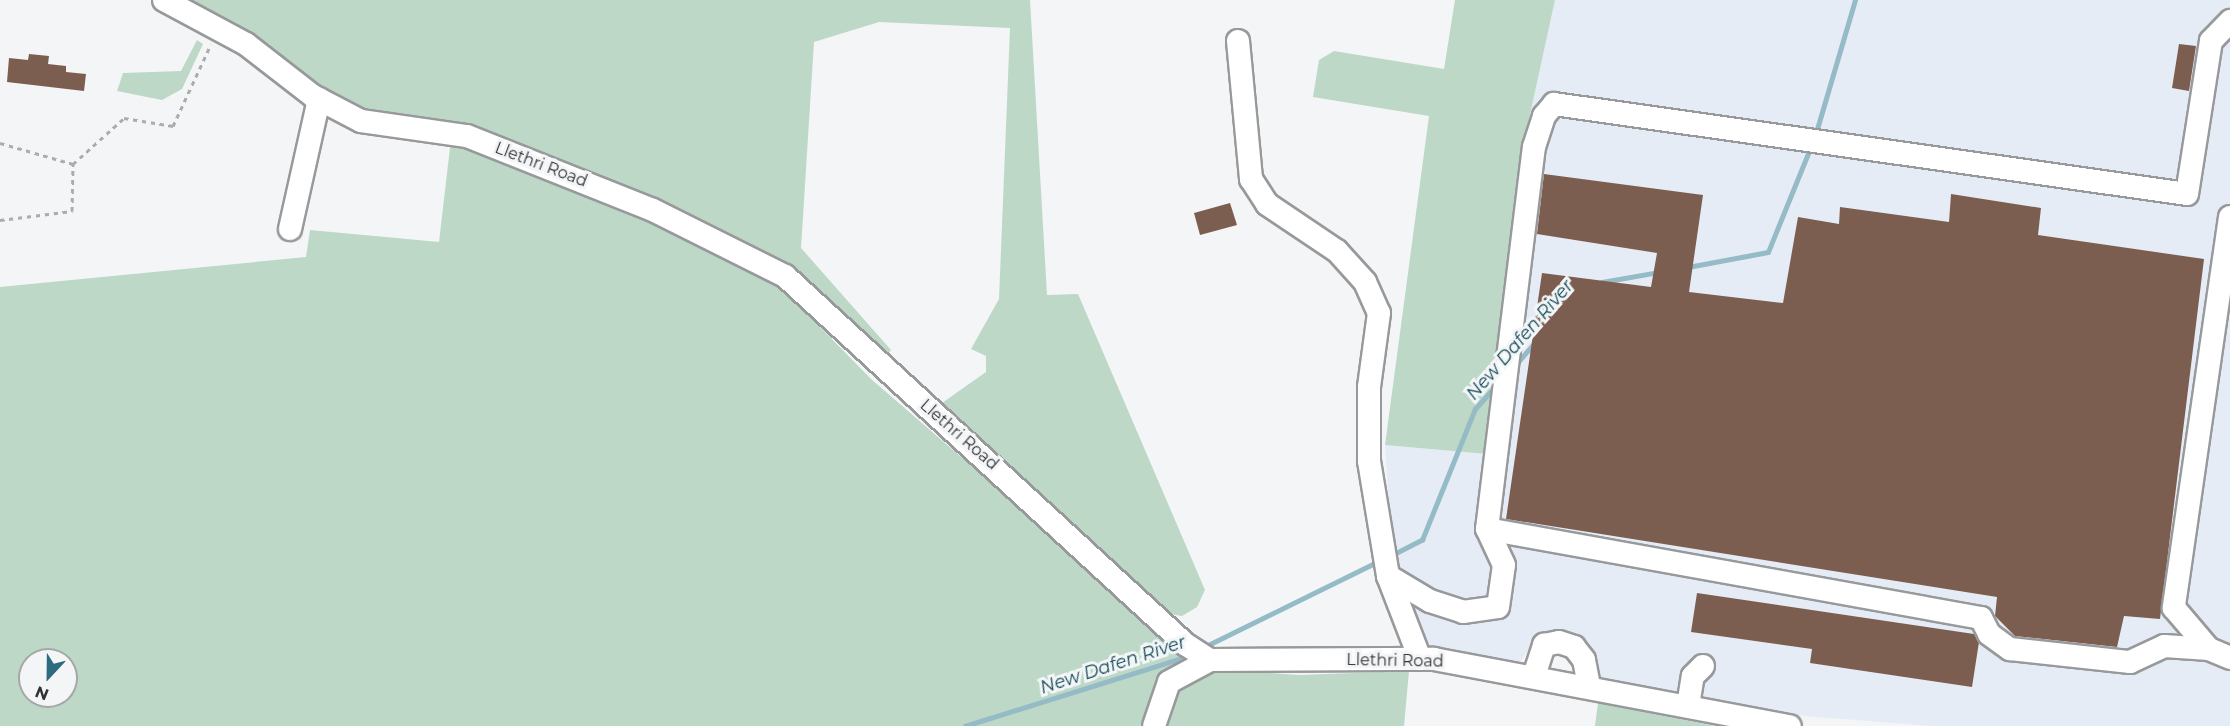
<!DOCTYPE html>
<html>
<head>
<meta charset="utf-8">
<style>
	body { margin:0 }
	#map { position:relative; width:2230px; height:726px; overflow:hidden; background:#f3f5f7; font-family:Montserrat,sans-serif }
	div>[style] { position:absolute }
	.built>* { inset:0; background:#e6ecf5 }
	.green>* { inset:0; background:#bdd8c7 }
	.stream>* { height:4.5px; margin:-2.25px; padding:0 2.25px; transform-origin:2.25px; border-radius:2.25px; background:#94bbc6 }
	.building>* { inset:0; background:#7c5e51 }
	.path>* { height:3px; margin-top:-1.5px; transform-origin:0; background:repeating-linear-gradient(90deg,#aaacae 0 4.5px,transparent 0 9px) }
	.roads { filter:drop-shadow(2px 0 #97999b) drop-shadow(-2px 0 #97999b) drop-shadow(0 2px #97999b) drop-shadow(0 -2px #97999b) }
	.minor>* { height:22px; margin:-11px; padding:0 11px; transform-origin:11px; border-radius:11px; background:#fff }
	span { translate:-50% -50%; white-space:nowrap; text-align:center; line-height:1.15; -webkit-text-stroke:6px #f3f5f7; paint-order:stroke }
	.street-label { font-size:16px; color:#313233 }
	.water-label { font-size:18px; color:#144c58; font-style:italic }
	.north { position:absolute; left:18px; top:648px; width:60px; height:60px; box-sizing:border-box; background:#f3f5f7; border:2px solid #a5a7a9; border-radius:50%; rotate:202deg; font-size:16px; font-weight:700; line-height:24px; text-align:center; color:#313233 }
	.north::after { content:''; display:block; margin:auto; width:21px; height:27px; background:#2d6b81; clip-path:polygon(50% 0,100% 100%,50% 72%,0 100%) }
</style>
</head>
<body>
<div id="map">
	<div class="built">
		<div style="clip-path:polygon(1555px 0,2230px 0,2230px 726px,1932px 726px,1805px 716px,1596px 678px,1589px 655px,1534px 642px,1519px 663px,1424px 646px,1393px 563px,1385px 445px,1486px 454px,1524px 142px)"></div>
	</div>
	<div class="green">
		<div style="clip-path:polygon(168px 0,1030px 0,1047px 295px,1078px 294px,1205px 590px,1197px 607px,1182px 616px,1164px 613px,915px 383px,942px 403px,986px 372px,986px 356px,971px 349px,999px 299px,1010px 28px,879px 22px,814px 42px,801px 248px,891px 350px,879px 364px,785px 276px,467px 136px,361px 121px)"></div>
		<div style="clip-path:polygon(1455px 0,1555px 0,1524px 142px,1487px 454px,1385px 445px,1429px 116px,1313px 97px,1319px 60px,1334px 51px,1444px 69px)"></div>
		<div style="clip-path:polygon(197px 40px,203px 44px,182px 89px,162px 100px,117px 91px,123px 73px,181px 71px)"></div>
		<div style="clip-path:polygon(evenodd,451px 139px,635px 209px,776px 282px,871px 379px,1125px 599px,1217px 669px,1299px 675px,1409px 671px,1404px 726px,0 726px,0 287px,306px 257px,310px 230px,439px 242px,451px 139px,30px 660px,66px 660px,66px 696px,30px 696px,30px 660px)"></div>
		<div style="clip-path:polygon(1598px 703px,1715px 726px,1595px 726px)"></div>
	</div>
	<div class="stream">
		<div style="left:1815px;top:136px;width:142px;rotate:-73.6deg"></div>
		<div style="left:1688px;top:267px;width:81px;rotate:-10.6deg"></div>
		<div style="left:1768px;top:252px;width:114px;rotate:-67.9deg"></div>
		<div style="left:1602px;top:282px;width:58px;rotate:-10deg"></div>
		<div style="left:1517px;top:363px;width:28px;rotate:-49deg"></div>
		<div style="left:1392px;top:555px;width:34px;rotate:-27deg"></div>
		<div style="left:1422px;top:540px;width:141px;rotate:-68deg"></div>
		<div style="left:1475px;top:409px;width:30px;rotate:-48deg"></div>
		<div style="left:1204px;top:647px;width:195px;rotate:-26.2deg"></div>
		<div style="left:965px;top:726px;width:235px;rotate:-17.4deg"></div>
	</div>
	<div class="building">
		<div style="clip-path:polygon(2179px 44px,2196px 46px,2189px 91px,2172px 88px)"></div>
		<div style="clip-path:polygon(29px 54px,49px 56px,48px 64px,66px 66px,66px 72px,86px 74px,84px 91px,7px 82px,9px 58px,28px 60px)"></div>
		<div style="clip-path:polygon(1544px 174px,1703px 195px,1689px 292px,1783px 303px,1798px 217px,1839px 224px,1840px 207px,1949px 222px,1951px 194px,2041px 208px,2038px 235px,2204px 259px,2160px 619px,2124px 616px,2117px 647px,2015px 636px,1995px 616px,1997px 597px,1506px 519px,1542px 273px,1651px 287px,1657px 253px,1537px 234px)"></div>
		<div style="clip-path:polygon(1230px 203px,1237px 225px,1200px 235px,1194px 213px)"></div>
		<div style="clip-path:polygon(1697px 593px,1974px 634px,1979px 642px,1972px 687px,1810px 663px,1812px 649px,1691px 632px)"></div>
	</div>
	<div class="path">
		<div style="left:0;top:143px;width:76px;rotate:16deg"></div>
		<div style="left:73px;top:164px;width:69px;rotate:-42deg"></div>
		<div style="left:124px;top:118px;width:50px;rotate:9.3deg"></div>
		<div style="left:173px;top:126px;width:90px;rotate:-65.1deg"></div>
		<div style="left:0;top:220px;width:73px;rotate:-7.1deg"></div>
		<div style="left:72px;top:211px;width:47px;rotate:-88.8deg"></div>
	</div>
	<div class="roads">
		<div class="minor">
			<div style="left:164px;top:0;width:93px;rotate:28.2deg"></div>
			<div style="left:246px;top:44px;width:85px;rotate:37.8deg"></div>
			<div style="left:313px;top:96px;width:54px;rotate:27.5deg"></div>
			<div style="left:361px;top:121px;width:107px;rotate:8.1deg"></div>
			<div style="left:467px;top:136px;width:200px;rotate:21.7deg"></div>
			<div style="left:653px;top:210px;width:148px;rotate:26.6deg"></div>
			<div style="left:785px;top:276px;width:544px;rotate:42.61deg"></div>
			<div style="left:1185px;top:644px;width:30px;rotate:33deg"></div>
			<div style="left:1210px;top:660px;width:224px;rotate:-0.3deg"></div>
			<div style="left:1434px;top:659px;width:362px;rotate:10.7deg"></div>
			<div style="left:1238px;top:41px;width:139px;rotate:84.6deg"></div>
			<div style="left:1251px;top:179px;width:30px;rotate:57deg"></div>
			<div style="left:1267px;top:204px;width:84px;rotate:33.9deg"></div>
			<div style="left:1337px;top:251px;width:42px;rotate:47.9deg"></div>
			<div style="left:1365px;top:282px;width:34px;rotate:66deg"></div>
			<div style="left:1379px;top:313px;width:75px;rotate:97.7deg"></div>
			<div style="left:1369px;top:387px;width:74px;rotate:90deg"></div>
			<div style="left:1369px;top:461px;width:117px;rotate:80.6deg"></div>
			<div style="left:1388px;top:576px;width:89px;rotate:68.9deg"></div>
			<div style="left:2230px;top:217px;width:395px;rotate:98.2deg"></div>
			<div style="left:2174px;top:608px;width:54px;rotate:49.5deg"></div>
			<div style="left:2209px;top:649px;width:23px;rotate:23deg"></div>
			<div style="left:290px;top:229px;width:133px;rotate:-77.4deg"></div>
			<div style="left:1487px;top:529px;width:502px;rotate:10.21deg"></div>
			<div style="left:1981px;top:618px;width:18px;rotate:63deg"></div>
			<div style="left:1989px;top:634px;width:26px;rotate:36deg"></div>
			<div style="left:2010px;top:649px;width:121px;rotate:6.2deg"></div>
			<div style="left:2130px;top:662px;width:38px;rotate:-25deg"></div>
			<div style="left:2164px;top:646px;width:45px;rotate:3.8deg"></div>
			<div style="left:1388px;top:576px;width:49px;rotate:30.8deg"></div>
			<div style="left:1430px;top:601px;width:35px;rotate:18deg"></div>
			<div style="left:1463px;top:612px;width:35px;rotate:-8deg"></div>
			<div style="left:1498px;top:607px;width:42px;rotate:-81.9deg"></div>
			<div style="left:1504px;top:565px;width:40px;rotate:-115deg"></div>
			<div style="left:1487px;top:529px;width:385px;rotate:-83deg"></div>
			<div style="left:1534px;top:147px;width:33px;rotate:-72deg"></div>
			<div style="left:1544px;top:116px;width:16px;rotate:-50deg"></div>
			<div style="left:1554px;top:104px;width:639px;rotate:8.09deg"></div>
			<div style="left:2187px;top:194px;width:155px;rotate:-81.1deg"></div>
			<div style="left:2211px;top:41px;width:28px;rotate:-46deg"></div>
			<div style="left:1534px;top:676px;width:33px;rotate:-72deg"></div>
			<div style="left:1544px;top:645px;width:15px;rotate:-11deg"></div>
			<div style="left:1559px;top:642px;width:16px;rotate:18deg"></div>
			<div style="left:1574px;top:647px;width:16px;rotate:52deg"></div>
			<div style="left:1584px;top:660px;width:26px;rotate:79deg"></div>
			<div style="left:1688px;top:706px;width:30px;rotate:-81deg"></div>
			<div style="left:1693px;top:676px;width:14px;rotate:-45deg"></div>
			<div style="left:1154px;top:726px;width:46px;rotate:-71.2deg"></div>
			<div style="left:1169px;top:682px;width:47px;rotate:-28.2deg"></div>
		</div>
	</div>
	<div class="street-label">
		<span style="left:541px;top:165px;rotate:21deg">Llethri Road</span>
		<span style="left:959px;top:435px;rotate:41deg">Llethri Road</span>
		<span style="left:1395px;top:661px;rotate:1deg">Llethri Road</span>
	</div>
	<div class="water-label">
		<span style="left:1520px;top:340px;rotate:-49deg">New Dafen River</span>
		<span style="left:1113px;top:665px;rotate:-18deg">New Dafen River</span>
	</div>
	<div class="north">N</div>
</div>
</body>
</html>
